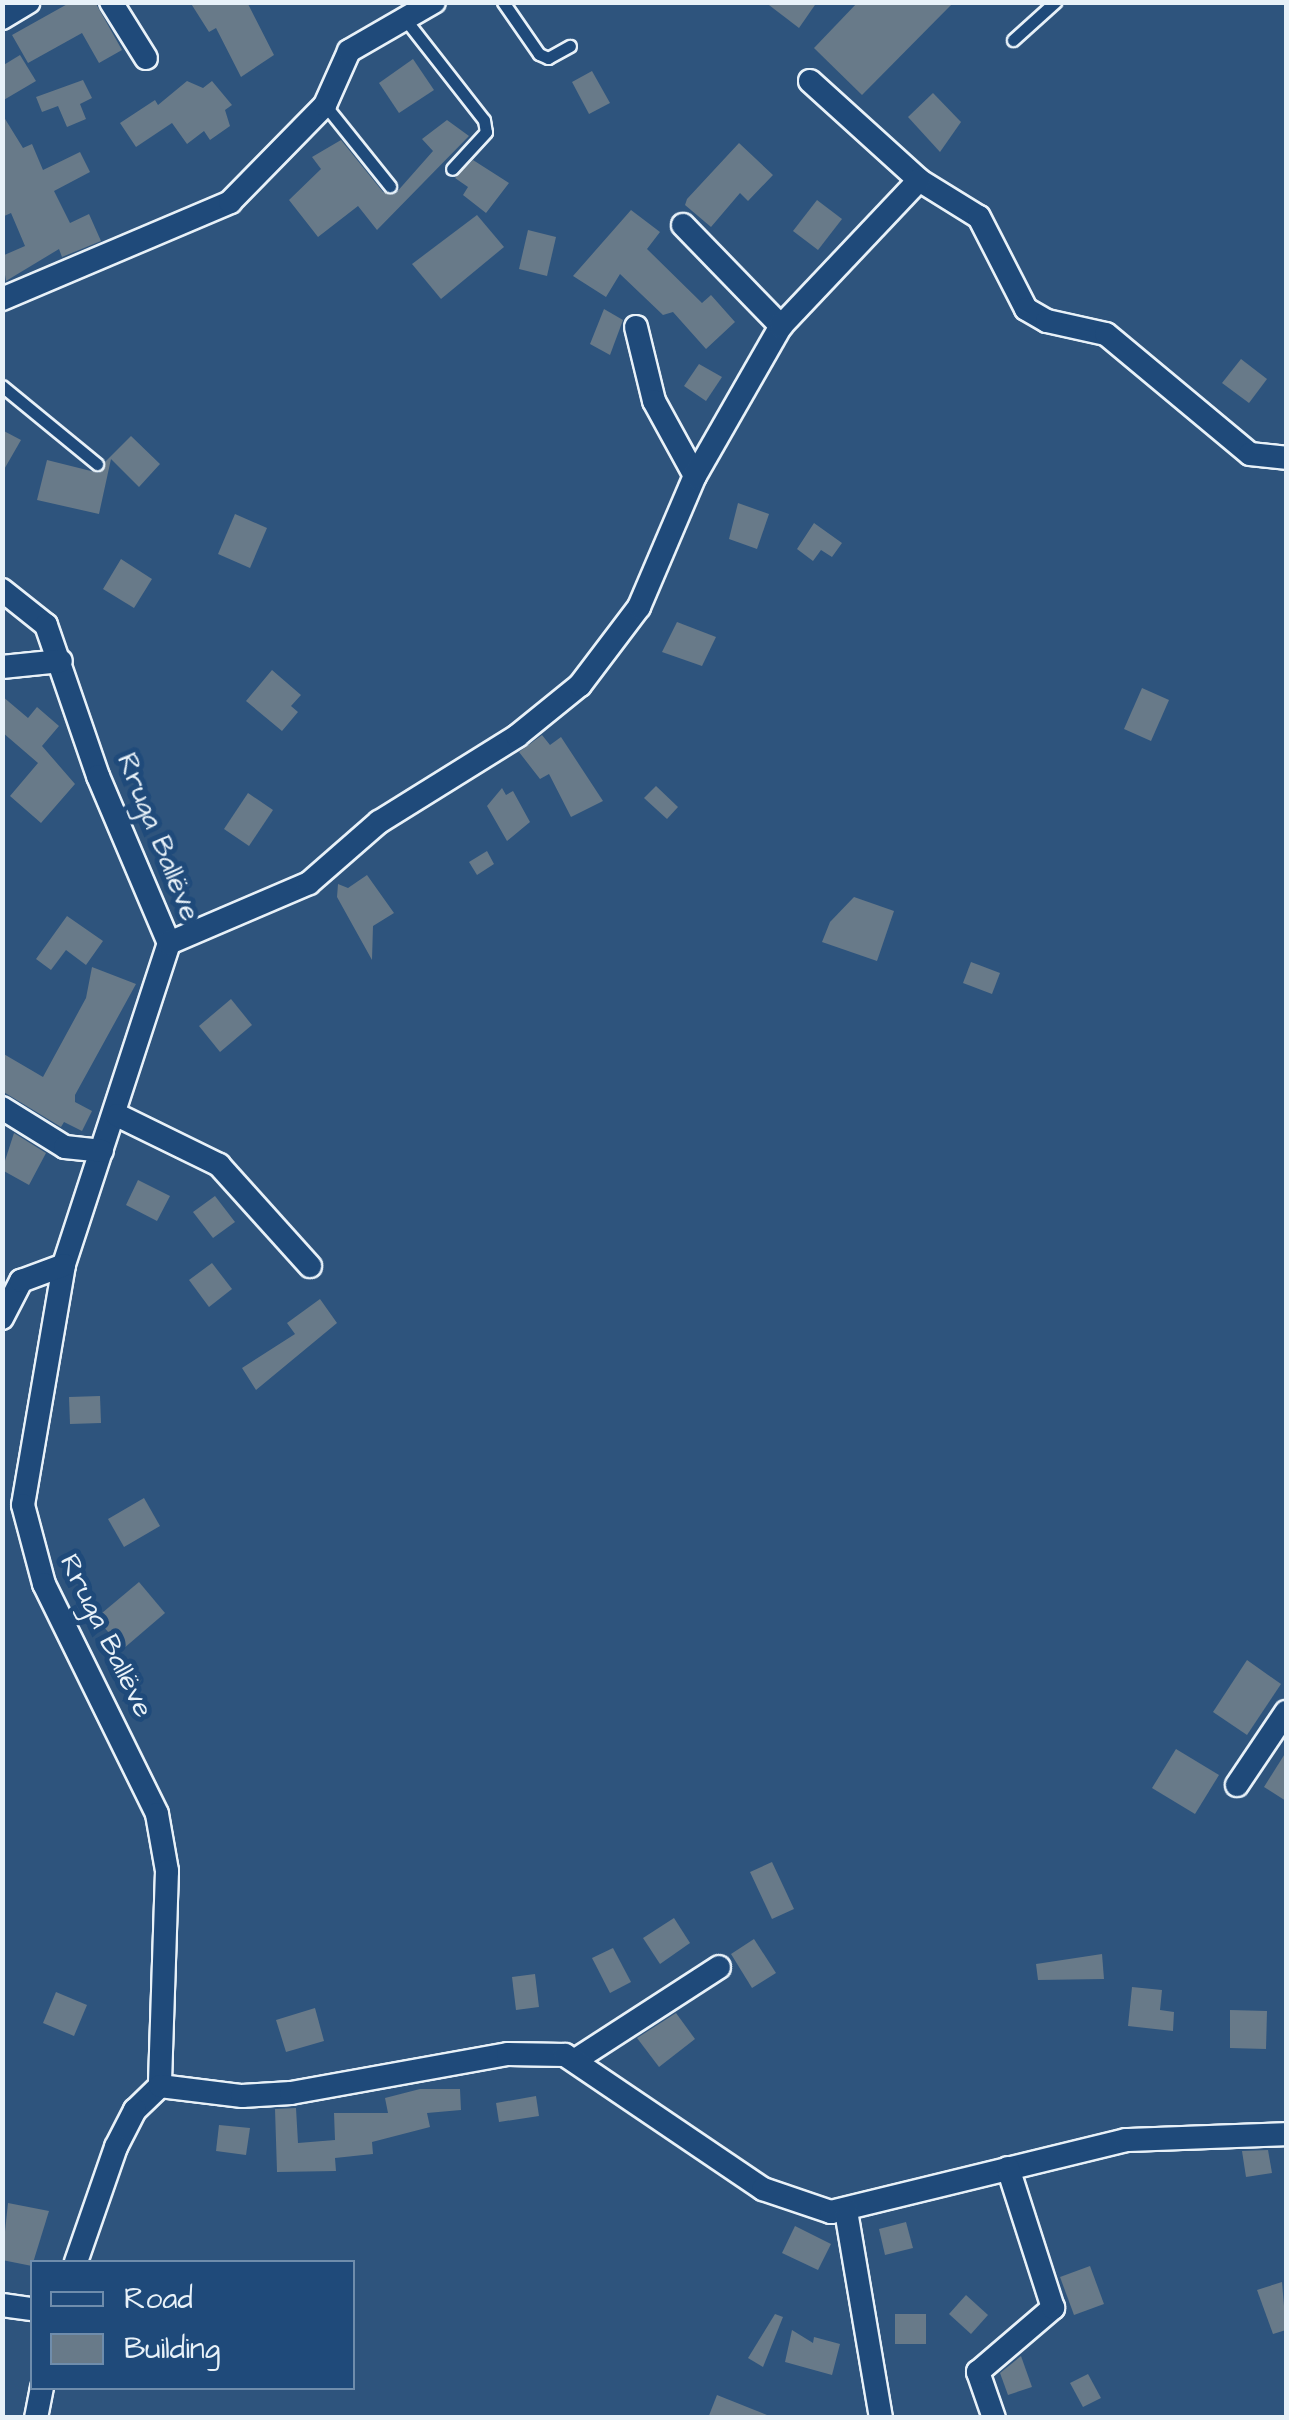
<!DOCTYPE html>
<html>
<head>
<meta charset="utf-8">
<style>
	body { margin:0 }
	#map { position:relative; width:1289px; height:2420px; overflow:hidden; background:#2e547d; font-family:"Architects Daughter",sans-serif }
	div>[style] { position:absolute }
	.building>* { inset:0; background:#687a89 }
	.roads { filter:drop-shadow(2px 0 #e8f1f8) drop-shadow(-2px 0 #e8f1f8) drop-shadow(0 2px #e8f1f8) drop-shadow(0 -2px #e8f1f8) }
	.lane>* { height:11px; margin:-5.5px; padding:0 5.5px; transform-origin:5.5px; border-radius:5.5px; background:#1f4a7a }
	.street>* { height:22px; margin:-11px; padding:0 11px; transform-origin:11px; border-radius:11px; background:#1f4a7a }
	span { translate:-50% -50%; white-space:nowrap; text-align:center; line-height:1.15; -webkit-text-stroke:10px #1f4a7a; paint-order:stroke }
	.street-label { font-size:28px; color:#e8f1f8 }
	.frame { position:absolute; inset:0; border:5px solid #e8f1f8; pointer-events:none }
	.legend { position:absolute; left:30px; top:2260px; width:325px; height:130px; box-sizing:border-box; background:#1f4a7a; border:2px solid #6f8dac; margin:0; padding:12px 18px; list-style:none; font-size:30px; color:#e8f1f8 }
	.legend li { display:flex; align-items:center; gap:20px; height:50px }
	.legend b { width:50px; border:2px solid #6f8dac }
</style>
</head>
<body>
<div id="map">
	<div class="building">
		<div style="clip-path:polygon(71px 2px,95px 2px,122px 50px,99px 63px,82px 33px,28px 63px,12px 35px)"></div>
		<div style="clip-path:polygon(190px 2px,247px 2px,274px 55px,241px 77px,216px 28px,209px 32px)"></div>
		<div style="clip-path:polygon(765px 2px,817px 2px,799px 28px)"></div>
		<div style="clip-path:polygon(858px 2px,954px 2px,862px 95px,814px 48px)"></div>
		<div style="clip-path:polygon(20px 55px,36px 81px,2px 101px,2px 66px)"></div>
		<div style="clip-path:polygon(413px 59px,434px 90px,399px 113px,379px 83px)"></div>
		<div style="clip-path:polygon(592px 71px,610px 103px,589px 114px,572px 82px)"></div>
		<div style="clip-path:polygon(83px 80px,92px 98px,80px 104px,86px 119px,67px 127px,58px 106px,42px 112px,36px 97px)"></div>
		<div style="clip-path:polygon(187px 81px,203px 88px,212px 81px,232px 105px,225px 110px,230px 126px,210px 140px,204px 131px,187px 144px,172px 123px,136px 147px,120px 123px,155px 100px,158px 105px)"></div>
		<div style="clip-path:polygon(933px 93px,961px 122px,940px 152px,908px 117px)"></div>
		<div style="clip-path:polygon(2px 114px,23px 148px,32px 144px,43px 170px,80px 152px,90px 172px,54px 191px,70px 223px,89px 214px,101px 241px,62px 257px,59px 249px,6px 281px,2px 256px,25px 246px,11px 213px,2px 217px)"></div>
		<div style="clip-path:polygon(447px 120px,469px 136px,377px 230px,358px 206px,318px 237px,289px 200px,321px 169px,312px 157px,341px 140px,383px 192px,395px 194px,433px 151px,422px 139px)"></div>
		<div style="clip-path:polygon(739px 143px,773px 175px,748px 201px,740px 193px,711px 227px,685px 205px,687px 199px)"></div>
		<div style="clip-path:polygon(473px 160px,509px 183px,486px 213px,463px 195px,468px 187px,455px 178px)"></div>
		<div style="clip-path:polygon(817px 200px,842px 219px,818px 250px,793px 231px)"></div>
		<div style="clip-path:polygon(631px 210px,660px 232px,647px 249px,702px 303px,711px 295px,735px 322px,706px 349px,673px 312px,663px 315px,620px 274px,606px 297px,573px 276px)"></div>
		<div style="clip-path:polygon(477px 215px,504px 247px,441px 299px,412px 264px)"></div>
		<div style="clip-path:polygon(528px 230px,556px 237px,547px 276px,519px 269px)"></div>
		<div style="clip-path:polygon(604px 309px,623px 320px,610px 355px,590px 344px)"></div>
		<div style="clip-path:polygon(1241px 359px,1267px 379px,1249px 403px,1222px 383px)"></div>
		<div style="clip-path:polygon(699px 364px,722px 377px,706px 401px,684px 386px)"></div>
		<div style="clip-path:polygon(2px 430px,21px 440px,2px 473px)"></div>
		<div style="clip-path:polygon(131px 436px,160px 464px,139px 487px,111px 459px,99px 514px,37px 500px,47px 460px,99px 473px,106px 461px)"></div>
		<div style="clip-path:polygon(738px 503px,769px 514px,757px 549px,729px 539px)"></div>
		<div style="clip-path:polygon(235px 514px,267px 528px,250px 568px,218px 554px)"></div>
		<div style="clip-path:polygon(814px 523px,842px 543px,832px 557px,821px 550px,813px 561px,797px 549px)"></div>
		<div style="clip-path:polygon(121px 559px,152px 579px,134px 608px,103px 589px)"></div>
		<div style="clip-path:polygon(677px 622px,716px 637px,702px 666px,662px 652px)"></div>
		<div style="clip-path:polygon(272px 670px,301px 695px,291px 706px,298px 712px,282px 731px,246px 701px)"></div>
		<div style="clip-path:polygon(1142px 688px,1169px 700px,1151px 741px,1124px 729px)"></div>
		<div style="clip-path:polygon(2px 696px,28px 718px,37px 707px,59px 726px,42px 746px,75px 784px,41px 823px,10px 796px,38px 763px,2px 732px)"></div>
		<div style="clip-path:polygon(542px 735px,550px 745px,561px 737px,603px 801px,571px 817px,549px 774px,540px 779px,519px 752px)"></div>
		<div style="clip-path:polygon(656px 786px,678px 807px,667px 819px,644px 798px)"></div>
		<div style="clip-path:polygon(502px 788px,506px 795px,513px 791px,530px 822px,507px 841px,487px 806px)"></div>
		<div style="clip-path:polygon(248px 793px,273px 810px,249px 846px,224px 829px)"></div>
		<div style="clip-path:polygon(487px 851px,494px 864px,477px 875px,469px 862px)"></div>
		<div style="clip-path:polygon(367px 875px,394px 913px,373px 926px,372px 960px,337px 897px,338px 884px,348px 888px)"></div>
		<div style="clip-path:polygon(854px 897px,894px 911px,877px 961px,822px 942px,830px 922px)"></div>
		<div style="clip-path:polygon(67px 916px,103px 941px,86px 965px,66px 950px,51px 970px,36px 959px)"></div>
		<div style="clip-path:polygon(971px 962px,1000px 973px,992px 994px,963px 983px)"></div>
		<div style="clip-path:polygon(92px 967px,136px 984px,75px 1095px,75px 1102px,92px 1111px,82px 1131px,64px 1122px,61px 1127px,2px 1091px,2px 1053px,43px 1077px,86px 998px)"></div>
		<div style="clip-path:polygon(231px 999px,252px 1025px,220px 1052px,199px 1026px)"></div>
		<div style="clip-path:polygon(14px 1133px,46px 1153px,29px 1185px,2px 1170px)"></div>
		<div style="clip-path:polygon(138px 1180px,170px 1196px,157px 1221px,126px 1205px)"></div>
		<div style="clip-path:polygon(215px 1196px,235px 1222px,213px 1238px,193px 1212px)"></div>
		<div style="clip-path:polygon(212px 1263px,232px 1289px,209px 1307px,189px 1280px)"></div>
		<div style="clip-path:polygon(320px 1299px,337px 1323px,256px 1390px,242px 1368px,295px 1334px,287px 1323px)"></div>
		<div style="clip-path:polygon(100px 1396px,101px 1423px,70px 1424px,69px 1397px)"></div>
		<div style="clip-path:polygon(144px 1498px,160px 1526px,124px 1547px,108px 1519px)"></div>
		<div style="clip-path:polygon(139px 1582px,165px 1613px,123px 1649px,96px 1618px)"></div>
		<div style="clip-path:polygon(1247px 1660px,1281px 1684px,1247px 1735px,1213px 1712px)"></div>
		<div style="clip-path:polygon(1176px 1749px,1219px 1775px,1195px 1814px,1152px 1788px)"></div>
		<div style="clip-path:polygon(1286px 1752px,1286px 1801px,1264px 1787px)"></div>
		<div style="clip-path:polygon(772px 1862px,794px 1909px,772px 1919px,750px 1872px)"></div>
		<div style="clip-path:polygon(674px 1918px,690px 1943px,660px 1964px,643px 1938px)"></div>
		<div style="clip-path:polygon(754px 1939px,776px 1973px,752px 1988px,731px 1954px)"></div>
		<div style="clip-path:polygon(613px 1948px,631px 1982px,610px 1993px,592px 1958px)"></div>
		<div style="clip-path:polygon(1102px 1954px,1104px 1979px,1038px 1980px,1036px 1964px)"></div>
		<div style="clip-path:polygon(535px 1974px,539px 2007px,516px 2010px,512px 1977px)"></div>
		<div style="clip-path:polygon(1132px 1987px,1162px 1990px,1160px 2010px,1174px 2012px,1173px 2031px,1128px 2026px)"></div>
		<div style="clip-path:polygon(56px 1992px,87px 2005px,74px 2036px,43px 2023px)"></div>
		<div style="clip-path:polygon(315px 2008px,324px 2041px,286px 2052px,276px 2020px)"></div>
		<div style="clip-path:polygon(1230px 2010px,1267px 2011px,1266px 2049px,1230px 2048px)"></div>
		<div style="clip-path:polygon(676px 2013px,695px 2039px,659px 2067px,637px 2038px)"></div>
		<div style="clip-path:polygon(420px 2089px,460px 2089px,461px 2110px,427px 2113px,430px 2127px,372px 2142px,373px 2154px,335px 2158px,336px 2171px,277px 2172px,275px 2109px,296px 2108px,298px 2143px,335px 2140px,334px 2113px,388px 2113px,385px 2098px)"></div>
		<div style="clip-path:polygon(536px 2096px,539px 2116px,499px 2122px,496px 2103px)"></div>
		<div style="clip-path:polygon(219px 2125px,250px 2128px,246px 2155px,216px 2151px)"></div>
		<div style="clip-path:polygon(1268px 2150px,1272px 2173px,1246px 2177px,1242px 2151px)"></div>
		<div style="clip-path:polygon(8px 2203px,49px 2211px,32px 2266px,2px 2260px)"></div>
		<div style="clip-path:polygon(906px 2222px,913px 2248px,885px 2255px,879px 2229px)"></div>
		<div style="clip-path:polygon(795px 2226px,831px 2244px,818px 2270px,782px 2253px)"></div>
		<div style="clip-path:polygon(1090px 2266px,1104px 2304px,1074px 2315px,1060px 2277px)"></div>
		<div style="clip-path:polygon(1282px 2282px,1286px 2330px,1273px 2334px,1257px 2290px)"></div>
		<div style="clip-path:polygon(966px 2295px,988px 2315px,971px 2334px,949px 2314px)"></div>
		<div style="clip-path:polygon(775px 2314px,783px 2317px,763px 2367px,748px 2358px)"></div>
		<div style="clip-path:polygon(895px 2314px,926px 2314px,926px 2344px,895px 2344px)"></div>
		<div style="clip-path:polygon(792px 2330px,813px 2343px,814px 2337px,840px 2344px,832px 2375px,785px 2362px)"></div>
		<div style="clip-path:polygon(1021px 2356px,1032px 2387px,1008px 2395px,1000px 2373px)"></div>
		<div style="clip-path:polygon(1088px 2374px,1101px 2398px,1083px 2407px,1070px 2383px)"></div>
		<div style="clip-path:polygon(717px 2395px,772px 2417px,772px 2418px,708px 2418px)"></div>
	</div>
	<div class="roads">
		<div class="lane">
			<div style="left:503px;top:2px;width:63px;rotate:55.3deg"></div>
			<div style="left:539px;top:54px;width:10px;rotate:24deg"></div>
			<div style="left:548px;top:58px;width:25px;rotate:-29deg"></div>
			<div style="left:405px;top:19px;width:128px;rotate:52deg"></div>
			<div style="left:484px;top:120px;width:12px;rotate:81deg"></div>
			<div style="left:486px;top:132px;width:50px;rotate:132.6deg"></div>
			<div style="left:1013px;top:40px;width:57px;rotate:-42.1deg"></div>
			<div style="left:325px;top:105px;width:104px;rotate:51.3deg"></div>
			<div style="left:2px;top:386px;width:123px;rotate:39.4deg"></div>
		</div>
		<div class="street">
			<div style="left:111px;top:2px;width:66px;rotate:58deg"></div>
			<div style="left:2px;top:18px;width:31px;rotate:-31deg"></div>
			<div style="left:810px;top:81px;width:147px;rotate:42.2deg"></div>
			<div style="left:919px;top:180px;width:70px;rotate:31.7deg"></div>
			<div style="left:979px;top:217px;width:103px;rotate:62.9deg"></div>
			<div style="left:1026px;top:309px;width:24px;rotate:30deg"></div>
			<div style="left:1047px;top:321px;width:60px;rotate:12.4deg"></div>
			<div style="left:1106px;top:334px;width:187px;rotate:39.8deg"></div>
			<div style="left:1250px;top:454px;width:36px;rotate:6deg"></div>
			<div style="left:683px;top:225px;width:141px;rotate:45.9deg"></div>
			<div style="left:2px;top:299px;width:248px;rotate:-23deg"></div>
			<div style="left:230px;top:202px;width:136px;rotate:-45.6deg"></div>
			<div style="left:325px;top:105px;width:59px;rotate:-66deg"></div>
			<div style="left:349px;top:51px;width:98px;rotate:-30deg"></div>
			<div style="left:636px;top:327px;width:76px;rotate:76.3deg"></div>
			<div style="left:654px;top:401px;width:85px;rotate:61.3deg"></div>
			<div style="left:2px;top:590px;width:56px;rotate:38.5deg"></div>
			<div style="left:46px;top:625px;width:160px;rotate:71deg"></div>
			<div style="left:98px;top:776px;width:181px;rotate:67deg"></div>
			<div style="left:169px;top:943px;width:339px;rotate:108.1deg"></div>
			<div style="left:64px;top:1265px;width:243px;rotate:99.7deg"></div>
			<div style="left:23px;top:1505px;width:82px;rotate:75.1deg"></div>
			<div style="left:44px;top:1584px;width:256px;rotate:63.8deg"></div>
			<div style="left:157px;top:1814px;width:58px;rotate:80deg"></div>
			<div style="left:167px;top:1871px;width:215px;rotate:91.9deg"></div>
			<div style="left:160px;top:2086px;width:35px;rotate:136deg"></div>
			<div style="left:135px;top:2110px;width:42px;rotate:117.2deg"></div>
			<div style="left:116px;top:2147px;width:122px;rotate:109.2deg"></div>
			<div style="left:2px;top:667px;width:59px;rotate:-5.8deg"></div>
			<div style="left:169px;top:943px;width:152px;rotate:-23.2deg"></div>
			<div style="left:309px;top:883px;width:93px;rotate:-41.1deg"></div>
			<div style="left:379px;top:822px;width:163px;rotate:-31.9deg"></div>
			<div style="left:517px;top:736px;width:81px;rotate:-39deg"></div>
			<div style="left:580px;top:685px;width:98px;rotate:-52.9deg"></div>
			<div style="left:639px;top:607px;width:142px;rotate:-66.9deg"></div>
			<div style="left:695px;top:476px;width:173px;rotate:-60.2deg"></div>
			<div style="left:781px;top:326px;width:201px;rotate:-46.6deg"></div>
			<div style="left:2px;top:1108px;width:74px;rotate:31.8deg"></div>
			<div style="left:65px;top:1147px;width:37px;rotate:6deg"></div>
			<div style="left:117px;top:1115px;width:114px;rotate:26.1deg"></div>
			<div style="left:219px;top:1165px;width:136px;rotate:48deg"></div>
			<div style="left:2px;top:1318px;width:42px;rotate:-62.8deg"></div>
			<div style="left:21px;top:1281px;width:46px;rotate:-20.4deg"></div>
			<div style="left:1237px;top:1785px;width:88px;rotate:-56.1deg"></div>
			<div style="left:577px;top:2059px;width:169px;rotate:-32.9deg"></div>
			<div style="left:160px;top:2086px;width:83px;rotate:7deg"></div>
			<div style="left:242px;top:2096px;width:49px;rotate:-3.5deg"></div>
			<div style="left:291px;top:2093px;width:220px;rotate:-10.2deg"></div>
			<div style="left:508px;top:2054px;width:57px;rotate:1deg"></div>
			<div style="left:565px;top:2055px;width:239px;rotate:34.1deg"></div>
			<div style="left:763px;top:2189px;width:72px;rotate:18.7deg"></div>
			<div style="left:831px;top:2212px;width:304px;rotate:-13.7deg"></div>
			<div style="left:1126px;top:2140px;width:160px;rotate:-2.1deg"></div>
			<div style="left:846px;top:2211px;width:210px;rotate:80.4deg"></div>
			<div style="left:2px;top:2305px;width:30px;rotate:8deg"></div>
			<div style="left:36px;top:2418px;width:31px;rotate:-79deg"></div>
			<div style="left:994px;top:2418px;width:49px;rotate:-109.2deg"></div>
			<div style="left:978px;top:2372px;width:99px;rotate:-40.5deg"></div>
			<div style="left:1053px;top:2308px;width:147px;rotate:-107.8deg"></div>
		</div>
	</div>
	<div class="street-label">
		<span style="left:158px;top:837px;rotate:68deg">Rruga Ballëve</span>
		<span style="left:106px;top:1636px;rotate:64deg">Rruga Ballëve</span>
	</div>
	<div class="frame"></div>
	<ul class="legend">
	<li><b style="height:12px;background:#1f4a7a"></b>Road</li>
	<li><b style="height:28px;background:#687a89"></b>Building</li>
	</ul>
</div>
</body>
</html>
